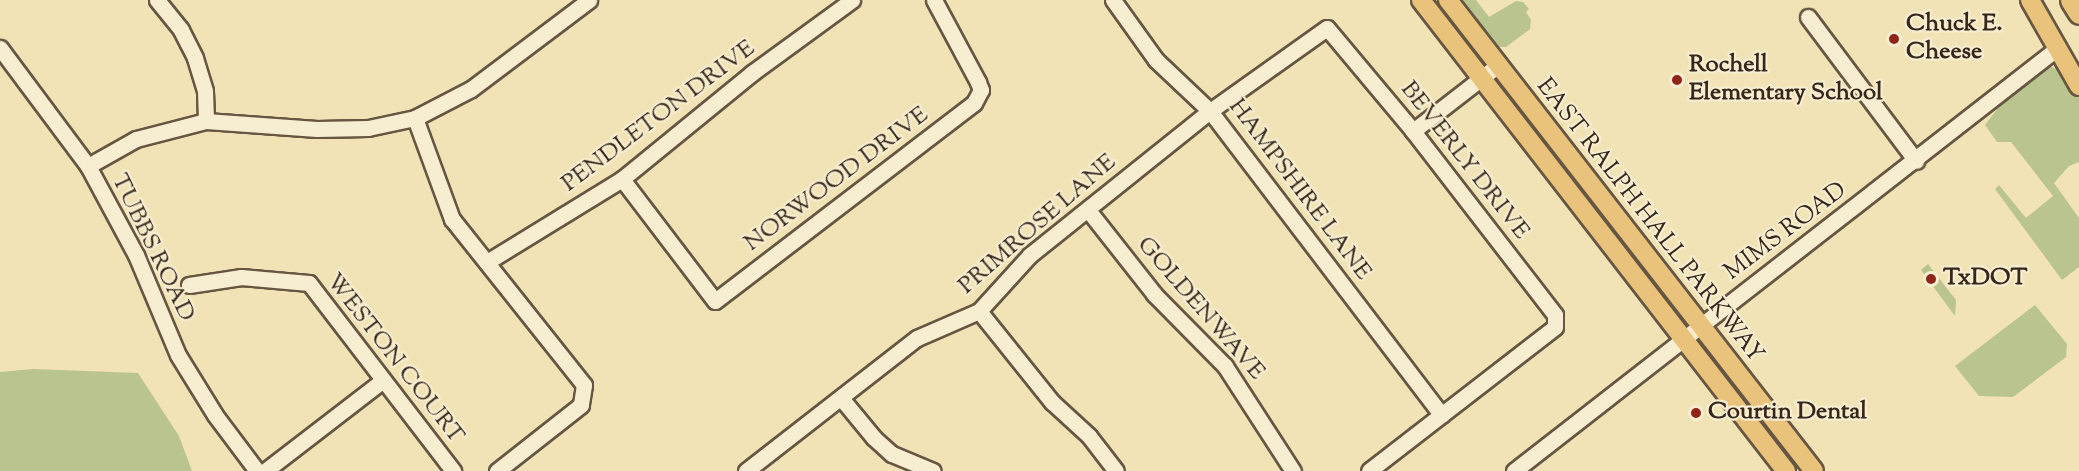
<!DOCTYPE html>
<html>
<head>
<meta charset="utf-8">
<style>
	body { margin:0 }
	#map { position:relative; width:2079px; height:471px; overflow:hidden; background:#f2e3b6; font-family:"Sorts Mill Goudy",serif }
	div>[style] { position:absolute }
	.green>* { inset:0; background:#bac48e }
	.roads { filter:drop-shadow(2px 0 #665642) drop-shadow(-2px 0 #665642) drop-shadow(0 2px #665642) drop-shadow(0 -2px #665642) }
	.minor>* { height:15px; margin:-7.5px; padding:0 7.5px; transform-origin:7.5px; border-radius:7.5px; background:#f7edd0 }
	.major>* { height:18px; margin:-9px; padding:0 9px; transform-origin:9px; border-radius:9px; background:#e9c27b }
	.highway>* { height:21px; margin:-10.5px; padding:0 10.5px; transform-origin:10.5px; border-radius:10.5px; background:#e9c27b }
	.dots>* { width:16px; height:16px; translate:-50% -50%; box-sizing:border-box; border:3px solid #f7edd0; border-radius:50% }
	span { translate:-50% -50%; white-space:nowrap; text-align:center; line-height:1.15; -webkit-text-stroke:4.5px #f7edd0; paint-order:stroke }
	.poi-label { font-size:24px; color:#37271b; font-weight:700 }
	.left { translate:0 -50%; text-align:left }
	.street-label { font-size:24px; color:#37271b }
</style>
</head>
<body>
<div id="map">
	<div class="green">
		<div style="clip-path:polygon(1463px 0,1476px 0,1489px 17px,1516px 1px,1523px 2px,1529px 9px,1526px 12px,1531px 20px,1530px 29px,1506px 47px,1499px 47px)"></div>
		<div style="clip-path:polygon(2047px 65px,2061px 71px,2079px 95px,2079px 162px,2069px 166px,2054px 183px,2079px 218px,2079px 267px,2062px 280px,1995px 189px,1999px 185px,2026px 218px,2053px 196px,2011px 142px,1997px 142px,1985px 125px,2026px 72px)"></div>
		<div style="clip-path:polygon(1928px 264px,1956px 300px,1955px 316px,1921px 270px)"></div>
		<div style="clip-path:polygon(2035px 305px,2067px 344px,2066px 357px,2013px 397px,1979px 396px,1955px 366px)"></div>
		<div style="clip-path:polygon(33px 369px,138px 373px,179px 436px,192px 471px,0 471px,0 372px)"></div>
	</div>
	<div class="roads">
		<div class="minor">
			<div style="left:157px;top:0;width:38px;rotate:51deg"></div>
			<div style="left:181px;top:30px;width:31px;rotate:63deg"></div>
			<div style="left:195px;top:58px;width:34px;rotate:73deg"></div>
			<div style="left:205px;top:91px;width:30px;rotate:88deg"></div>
			<div style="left:1113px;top:0;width:74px;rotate:54.4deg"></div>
			<div style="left:1156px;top:60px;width:74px;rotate:43.4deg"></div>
			<div style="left:1210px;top:111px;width:382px;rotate:52.7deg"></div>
			<div style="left:1808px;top:17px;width:180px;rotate:53.1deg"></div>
			<div style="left:0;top:48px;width:147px;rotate:53.3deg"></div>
			<div style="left:88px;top:166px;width:101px;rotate:61.7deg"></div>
			<div style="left:136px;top:255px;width:108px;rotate:67.2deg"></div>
			<div style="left:178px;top:355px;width:70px;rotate:58.3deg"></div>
			<div style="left:215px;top:415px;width:70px;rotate:53.1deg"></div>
			<div style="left:415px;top:118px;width:108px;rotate:69.9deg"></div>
			<div style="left:452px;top:219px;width:212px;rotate:51.5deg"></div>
			<div style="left:584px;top:385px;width:20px;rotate:99deg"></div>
			<div style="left:581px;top:405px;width:107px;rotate:141.8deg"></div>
			<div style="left:1413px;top:131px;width:108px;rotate:-37.8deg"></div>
			<div style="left:88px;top:166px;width:55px;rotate:-29.4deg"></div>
			<div style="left:136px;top:139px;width:72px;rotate:-14.4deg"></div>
			<div style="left:206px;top:121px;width:111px;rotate:4.1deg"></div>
			<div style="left:317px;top:129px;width:51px;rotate:-1.1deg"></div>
			<div style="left:368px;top:128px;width:48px;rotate:-12deg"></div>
			<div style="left:415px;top:118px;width:63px;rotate:-27.4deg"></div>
			<div style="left:471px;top:89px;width:148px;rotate:-37deg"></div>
			<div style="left:622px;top:179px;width:153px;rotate:52.7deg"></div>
			<div style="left:715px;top:301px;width:326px;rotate:-37.4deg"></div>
			<div style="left:974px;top:103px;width:15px;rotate:-62deg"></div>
			<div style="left:981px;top:90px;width:9px;rotate:-111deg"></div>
			<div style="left:978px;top:82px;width:93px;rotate:-118.2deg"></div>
			<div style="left:1088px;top:210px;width:107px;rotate:51.8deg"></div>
			<div style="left:1154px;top:294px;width:101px;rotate:45.4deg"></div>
			<div style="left:1225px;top:366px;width:125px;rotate:57.1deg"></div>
			<div style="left:487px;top:262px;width:158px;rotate:-31.6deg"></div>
			<div style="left:622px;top:179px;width:168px;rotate:-39.2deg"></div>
			<div style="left:752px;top:73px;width:124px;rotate:-36.1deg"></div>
			<div style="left:189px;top:285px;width:53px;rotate:-8.7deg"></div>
			<div style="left:241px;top:277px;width:68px;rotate:5deg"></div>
			<div style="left:309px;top:283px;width:237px;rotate:52.5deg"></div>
			<div style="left:979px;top:311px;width:117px;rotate:51.3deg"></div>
			<div style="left:1052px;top:402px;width:50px;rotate:42.6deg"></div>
			<div style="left:1089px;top:436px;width:44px;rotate:52.4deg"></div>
			<div style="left:841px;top:398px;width:52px;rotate:50.5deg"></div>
			<div style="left:874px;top:438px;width:24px;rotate:42deg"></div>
			<div style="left:892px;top:454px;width:44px;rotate:22.5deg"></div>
			<div style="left:265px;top:471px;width:149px;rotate:-37.6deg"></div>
			<div style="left:746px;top:471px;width:217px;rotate:-37.9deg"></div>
			<div style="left:917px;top:338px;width:68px;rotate:-23.5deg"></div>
			<div style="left:979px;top:311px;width:76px;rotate:-47.7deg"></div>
			<div style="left:1030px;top:255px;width:231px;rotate:-38.7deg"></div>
			<div style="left:1210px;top:111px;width:143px;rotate:-35.4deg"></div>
			<div style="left:1327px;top:28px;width:134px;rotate:50.1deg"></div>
			<div style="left:1413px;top:131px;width:232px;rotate:52.3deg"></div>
			<div style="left:1555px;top:315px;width:12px;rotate:90deg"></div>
			<div style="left:1555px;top:327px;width:235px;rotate:142.3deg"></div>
			<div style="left:1514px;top:471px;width:686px;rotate:-37.89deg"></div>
		</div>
		<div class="major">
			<div style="left:1421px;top:0;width:596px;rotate:52.23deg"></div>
			<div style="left:1448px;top:0;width:596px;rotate:52.15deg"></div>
			<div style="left:2030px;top:0;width:99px;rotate:60.3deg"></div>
		</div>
		<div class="highway">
			<div style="left:2071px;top:0;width:15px;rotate:58deg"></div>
		</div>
	</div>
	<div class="dots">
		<div style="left:1894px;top:39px;background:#8f2418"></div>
		<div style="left:1677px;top:80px;background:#8f2418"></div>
		<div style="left:1931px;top:279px;background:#8f2418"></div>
		<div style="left:1696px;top:413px;background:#8f2418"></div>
	</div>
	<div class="poi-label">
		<span class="left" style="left:1906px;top:39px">Chuck E.<br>Cheese</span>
		<span class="left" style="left:1689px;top:80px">Rochell<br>Elementary School</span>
		<span class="left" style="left:1943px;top:279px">TxDOT</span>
		<span class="left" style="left:1708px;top:413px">Courtin Dental</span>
	</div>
	<div class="street-label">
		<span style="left:659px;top:117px;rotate:-37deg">PENDLETON DRIVE</span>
		<span style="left:1464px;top:161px;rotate:52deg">BEVERLY DRIVE</span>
		<span style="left:837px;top:180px;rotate:-37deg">NORWOOD DRIVE</span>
		<span style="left:1299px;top:190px;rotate:53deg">HAMPSHIRE LANE</span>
		<span style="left:1649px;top:221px;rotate:52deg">EAST RALPH HALL PARKWAY</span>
		<span style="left:1038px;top:225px;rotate:-41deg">PRIMROSE LANE</span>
		<span style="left:1786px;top:232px;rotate:-37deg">MIMS ROAD</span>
		<span style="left:152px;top:248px;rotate:64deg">TUBBS ROAD</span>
		<span style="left:1200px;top:309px;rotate:49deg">GOLDENWAVE</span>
		<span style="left:394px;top:359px;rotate:52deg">WESTON COURT</span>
	</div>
</div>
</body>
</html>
